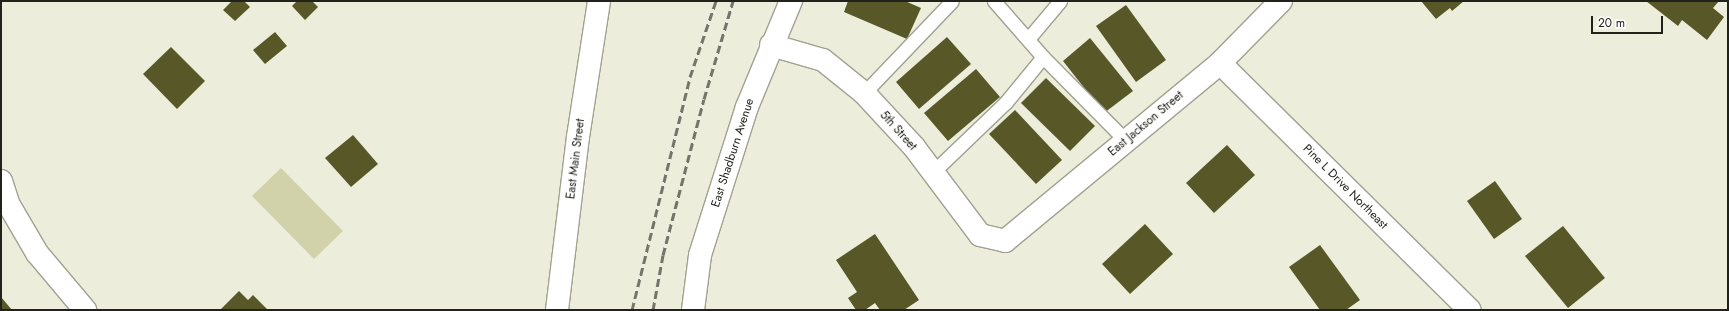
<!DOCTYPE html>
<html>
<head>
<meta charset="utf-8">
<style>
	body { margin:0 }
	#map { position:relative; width:1729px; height:311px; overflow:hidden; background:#ededdc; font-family:Jost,sans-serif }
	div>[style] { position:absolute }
	.green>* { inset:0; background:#d1d1aa }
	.building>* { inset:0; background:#585727 }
	.roads { filter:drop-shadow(1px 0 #a1a191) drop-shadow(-1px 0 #a1a191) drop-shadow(0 1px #a1a191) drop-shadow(0 -1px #a1a191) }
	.service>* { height:13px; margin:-6.5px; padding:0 6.5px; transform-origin:6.5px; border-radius:6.5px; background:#fff }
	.minor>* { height:22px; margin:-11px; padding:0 11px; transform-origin:11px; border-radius:11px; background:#fff }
	.tertiary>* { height:22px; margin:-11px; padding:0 11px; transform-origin:11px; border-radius:11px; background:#fff }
	.rail>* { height:3px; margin-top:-1.5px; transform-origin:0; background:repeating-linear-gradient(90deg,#74746a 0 8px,transparent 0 12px) }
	span { translate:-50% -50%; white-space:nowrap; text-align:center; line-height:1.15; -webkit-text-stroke:4px #fff; paint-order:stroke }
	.street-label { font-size:12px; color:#22221c }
	.frame { position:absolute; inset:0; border:2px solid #22221c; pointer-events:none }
	.scale { position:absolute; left:1591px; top:16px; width:72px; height:18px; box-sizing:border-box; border:2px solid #22221c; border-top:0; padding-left:5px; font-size:12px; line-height:14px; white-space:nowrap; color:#22221c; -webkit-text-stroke:3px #fff; paint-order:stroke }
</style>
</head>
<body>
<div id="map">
	<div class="green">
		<div style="clip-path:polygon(281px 168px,343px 231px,314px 259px,252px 196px)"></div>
	</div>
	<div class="building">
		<div style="clip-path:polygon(232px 1px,244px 1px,250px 7px,235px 21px,223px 10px)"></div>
		<div style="clip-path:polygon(297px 1px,312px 1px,318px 7px,305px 20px,292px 6px)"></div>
		<div style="clip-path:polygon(848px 1px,905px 1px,921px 8px,907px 39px,844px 12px)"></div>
		<div style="clip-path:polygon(1421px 1px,1464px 1px,1452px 11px,1450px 8px,1436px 19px)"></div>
		<div style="clip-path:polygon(1646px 1px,1719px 1px,1713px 8px,1724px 17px,1707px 40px,1682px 20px,1678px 26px)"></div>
		<div style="clip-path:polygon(1126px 5px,1166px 60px,1136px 82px,1096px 26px)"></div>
		<div style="clip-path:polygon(275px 32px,287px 46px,265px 64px,253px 50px)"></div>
		<div style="clip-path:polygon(947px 37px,971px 64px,919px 109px,896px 82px)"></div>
		<div style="clip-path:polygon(1090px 38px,1133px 91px,1104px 113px,1063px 61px)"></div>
		<div style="clip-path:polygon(171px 47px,205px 81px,177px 109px,143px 74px)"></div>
		<div style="clip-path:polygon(976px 69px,1000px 97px,948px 141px,924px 113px)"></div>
		<div style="clip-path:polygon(1046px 78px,1095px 126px,1070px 151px,1021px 103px)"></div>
		<div style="clip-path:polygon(1015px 110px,1062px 160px,1036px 184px,989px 134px)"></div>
		<div style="clip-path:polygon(353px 135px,378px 164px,351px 187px,325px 158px)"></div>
		<div style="clip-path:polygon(1227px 145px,1255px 175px,1214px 213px,1186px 183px)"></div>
		<div style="clip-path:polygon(1495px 181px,1522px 219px,1494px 239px,1467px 201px)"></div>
		<div style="clip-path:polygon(1145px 224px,1173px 254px,1130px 294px,1102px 264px)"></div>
		<div style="clip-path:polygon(1563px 226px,1605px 278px,1568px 308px,1525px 256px)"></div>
		<div style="clip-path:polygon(875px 234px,919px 300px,904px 310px,880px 310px,875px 303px,865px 310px,856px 310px,848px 298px,857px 292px,836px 260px)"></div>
		<div style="clip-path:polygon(1320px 245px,1360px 300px,1346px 310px,1320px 310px,1289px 267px)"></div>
		<div style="clip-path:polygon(239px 291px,248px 300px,253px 295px,268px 310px,220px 310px)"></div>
		<div style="clip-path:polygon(1px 297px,12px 310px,1px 310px)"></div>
	</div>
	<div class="roads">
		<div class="service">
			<div style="left:994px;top:1px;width:74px;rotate:48.8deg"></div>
			<div style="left:1028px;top:39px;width:50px;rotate:-49.9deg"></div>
			<div style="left:864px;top:93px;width:127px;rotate:-46.3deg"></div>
			<div style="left:933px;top:172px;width:101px;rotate:-43.8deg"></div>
			<div style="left:1006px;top:102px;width:58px;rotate:-50.6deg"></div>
			<div style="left:1043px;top:57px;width:118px;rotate:45.3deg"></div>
		</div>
		<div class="minor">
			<div style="left:771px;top:45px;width:54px;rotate:16.1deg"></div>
			<div style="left:823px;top:60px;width:53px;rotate:38.8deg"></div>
			<div style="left:864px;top:93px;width:74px;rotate:47.2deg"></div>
			<div style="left:914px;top:147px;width:110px;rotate:53.1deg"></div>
			<div style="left:980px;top:235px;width:26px;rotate:13deg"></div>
			<div style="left:1005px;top:241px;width:279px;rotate:-39.6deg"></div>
			<div style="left:1220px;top:63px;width:87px;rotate:-45.5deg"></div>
			<div style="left:1220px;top:63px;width:351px;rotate:44.7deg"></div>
			<div style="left:1px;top:181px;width:25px;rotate:72deg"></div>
			<div style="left:9px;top:205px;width:56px;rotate:59.7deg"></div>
			<div style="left:37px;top:253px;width:75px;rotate:49.9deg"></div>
			<div style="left:693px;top:310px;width:55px;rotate:-82.7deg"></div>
			<div style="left:700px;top:255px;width:155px;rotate:-72.4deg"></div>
			<div style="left:747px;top:107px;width:115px;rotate:-67.5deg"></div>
		</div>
		<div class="tertiary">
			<div style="left:557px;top:310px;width:174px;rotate:-83.1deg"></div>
			<div style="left:578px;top:137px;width:138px;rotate:-81.2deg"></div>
		</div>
	</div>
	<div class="rail">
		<div style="left:632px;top:310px;width:240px;rotate:-76deg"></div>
		<div style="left:690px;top:77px;width:80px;rotate:-71.1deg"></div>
		<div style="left:653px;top:310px;width:56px;rotate:-79.7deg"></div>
		<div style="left:663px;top:255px;width:161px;rotate:-75.3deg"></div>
		<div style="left:704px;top:99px;width:102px;rotate:-73.5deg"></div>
	</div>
	<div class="street-label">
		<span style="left:1146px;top:124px;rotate:-40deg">East Jackson Street</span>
		<span style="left:898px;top:131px;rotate:48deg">5th Street</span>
		<span style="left:733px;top:153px;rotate:-72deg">East Shadburn Avenue</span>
		<span style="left:576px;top:159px;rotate:-83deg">East Main Street</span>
		<span style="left:1345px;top:187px;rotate:45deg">Pine L Drive Northeast</span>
	</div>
	<div class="frame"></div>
	<div class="scale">20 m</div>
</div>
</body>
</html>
